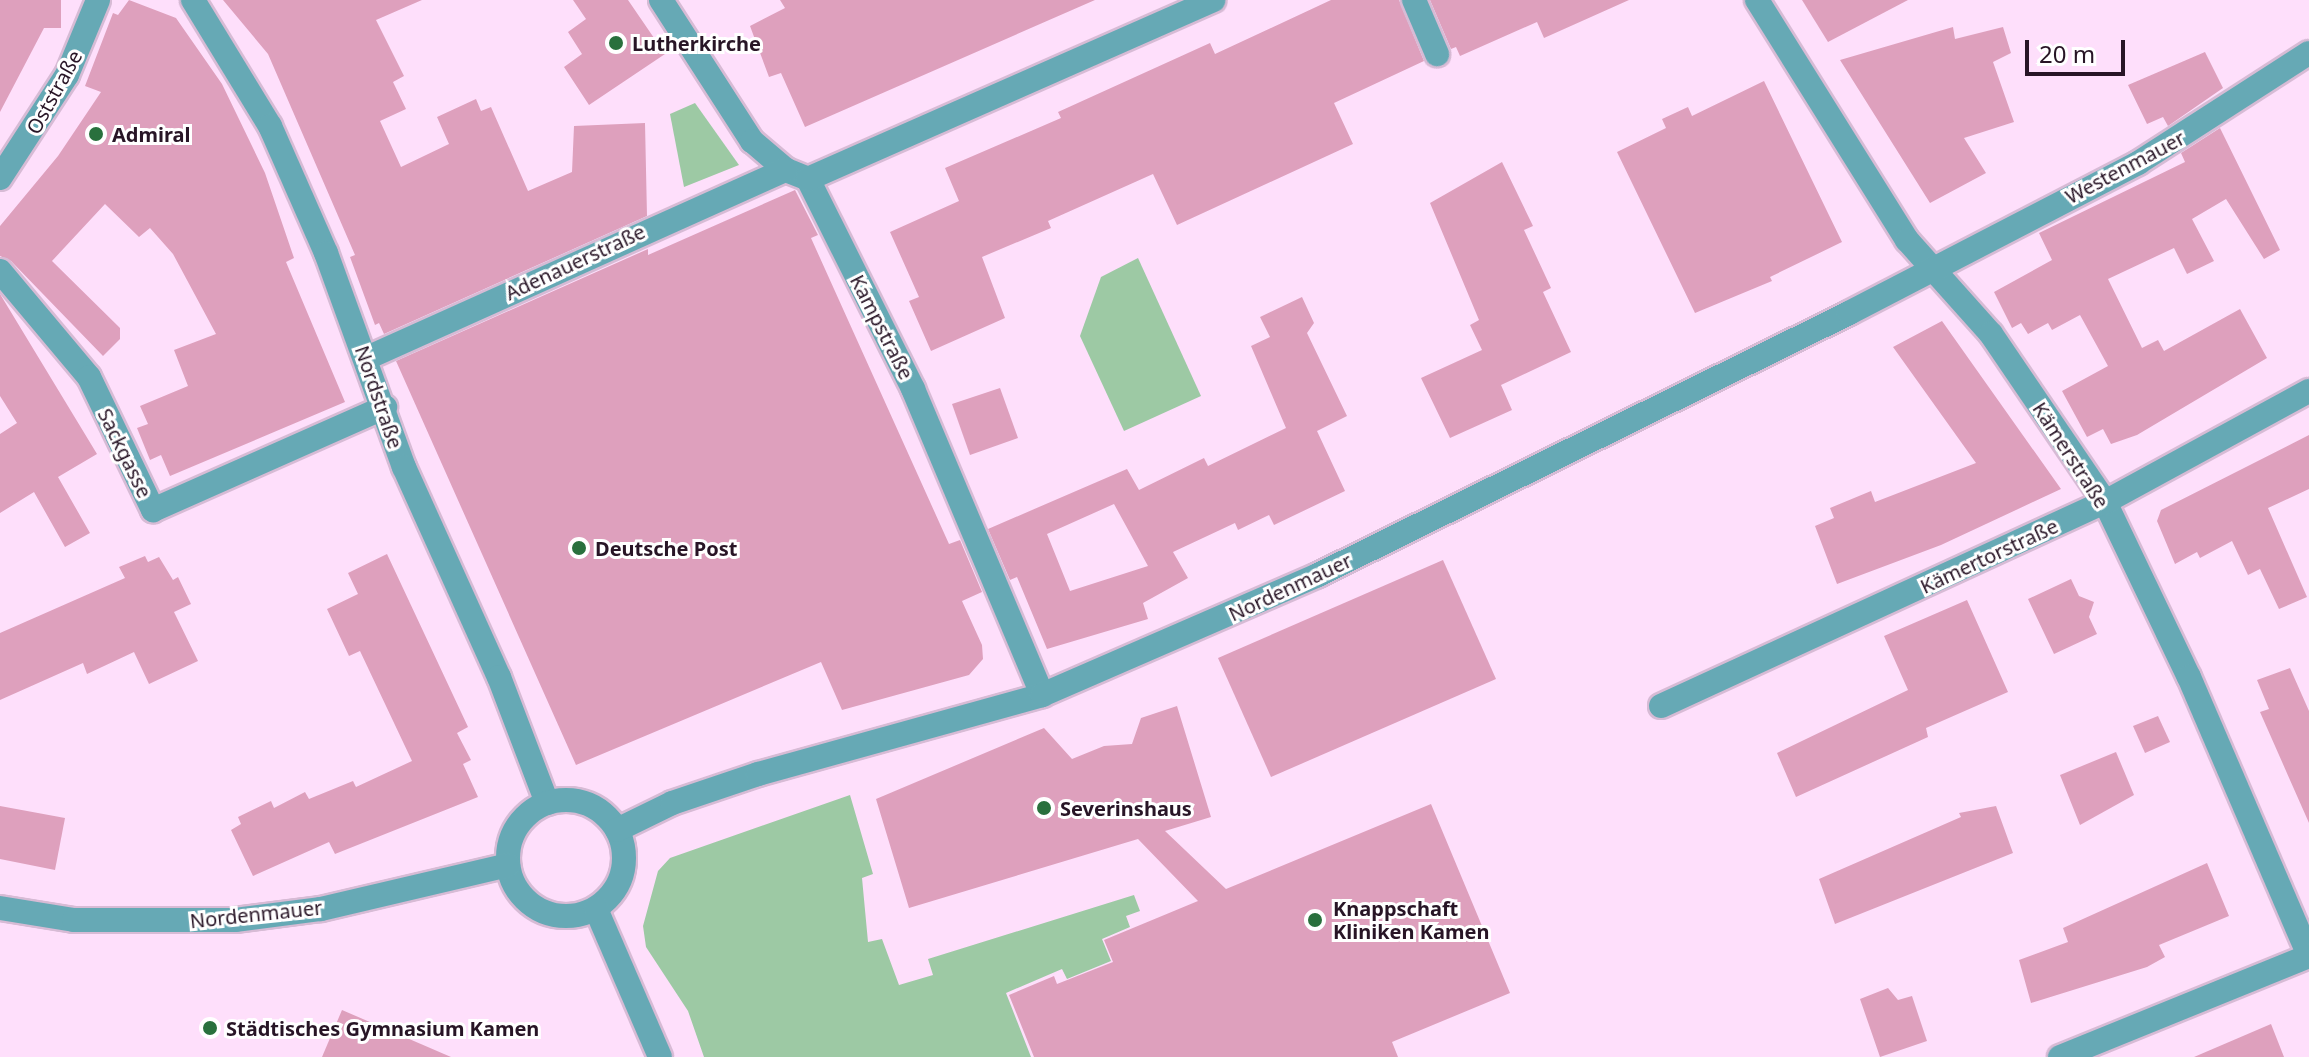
<!DOCTYPE html>
<html>
<head>
<meta charset="utf-8">
<style>
	body { margin:0 }
	#map { position:relative; width:2309px; height:1057px; overflow:hidden; background:#fedffb; font-family:"Noto Sans",sans-serif }
	div>[style] { position:absolute }
	.green>* { inset:0; background:#9dc9a4 }
	.building>* { inset:0; background:#dea0bd }
	.roads { filter:drop-shadow(2px 0 #d7bbd5) drop-shadow(-2px 0 #d7bbd5) drop-shadow(0 2px #d7bbd5) drop-shadow(0 -2px #d7bbd5) }
	.minor>* { height:24px; margin:-12px; padding:0 12px; transform-origin:12px; border-radius:12px; background:#66a9b5 }
	.minor>.ring { margin:-12px; padding:0; box-sizing:content-box; background:none; border:24px solid #66a9b5; border-radius:50% }
	.dots>* { width:22px; height:22px; translate:-50% -50%; box-sizing:border-box; border:4px solid #fff; border-radius:50% }
	span { translate:-50% -50%; white-space:nowrap; text-align:center; line-height:1.15; -webkit-text-stroke:6px #fff; paint-order:stroke }
	.poi-label { font-size:20px; color:#281526; font-weight:700 }
	.left { translate:0 -50%; text-align:left }
	.street-label { font-size:20px; color:#281526 }
	.scale { position:absolute; left:2025px; top:40px; width:100px; height:36px; box-sizing:border-box; border:4px solid #281526; border-top:0; padding-left:10px; font-size:24px; line-height:28px; white-space:nowrap; color:#281526; -webkit-text-stroke:6px #fff; paint-order:stroke }
</style>
</head>
<body>
<div id="map">
	<div class="green">
		<div style="clip-path:polygon(695px 103px,739px 165px,684px 187px,670px 114px)"></div>
		<div style="clip-path:polygon(1138px 258px,1201px 396px,1124px 431px,1080px 336px,1101px 277px)"></div>
		<div style="clip-path:polygon(850px 795px,873px 874px,862px 878px,868px 942px,882px 939px,899px 985px,933px 975px,928px 959px,1134px 895px,1140px 911px,1126px 916px,1130px 927px,1102px 939px,1111px 961px,1067px 979px,1062px 969px,1006px 993px,1031px 1057px,704px 1057px,688px 1011px,646px 947px,643px 926px,658px 871px,670px 858px)"></div>
	</div>
	<div class="building">
		<div style="clip-path:polygon(0 0,61px 0,61px 28px,44px 28px,0 112px)"></div>
		<div style="clip-path:polygon(129px 0,176px 18px,222px 84px,265px 173px,294px 258px,286px 262px,345px 402px,170px 476px,161px 455px,150px 460px,137px 428px,148px 424px,140px 406px,188px 386px,174px 350px,216px 334px,173px 254px,150px 228px,139px 237px,105px 204px,52px 261px,120px 328px,120px 339px,103px 356px,11px 261px,0 256px,0 226px,58px 156px,101px 92px,85px 86px,113px 13px,118px 15px)"></div>
		<div style="clip-path:polygon(223px 0,422px 0,376px 20px,404px 76px,393px 82px,406px 109px,380px 121px,401px 167px,449px 144px,437px 117px,476px 99px,481px 111px,491px 107px,528px 191px,572px 172px,574px 126px,645px 123px,647px 216px,384px 334px,379px 323px,375px 325px,350px 257px,355px 255px,268px 54px)"></div>
		<div style="clip-path:polygon(573px 0,628px 0,665px 54px,589px 105px,564px 67px,582px 54px,568px 32px,586px 19px)"></div>
		<div style="clip-path:polygon(780px 0,1095px 0,805px 127px,781px 73px,769px 77px,750px 26px,785px 8px)"></div>
		<div style="clip-path:polygon(1331px 0,1399px 0,1424px 61px,1334px 103px,1353px 144px,1177px 225px,1153px 174px,1048px 221px,1051px 228px,982px 257px,1005px 318px,931px 351px,909px 301px,919px 297px,890px 232px,959px 201px,945px 168px,1061px 118px,1058px 112px,1210px 43px,1215px 54px)"></div>
		<div style="clip-path:polygon(1430px 0,1629px 0,1544px 38px,1537px 22px,1460px 56px,1456px 47px,1451px 49px)"></div>
		<div style="clip-path:polygon(1802px 0,1908px 0,1828px 42px)"></div>
		<div style="clip-path:polygon(1953px 27px,1955px 39px,2003px 27px,2011px 53px,1993px 62px,2014px 122px,1964px 138px,1986px 173px,1930px 203px,1840px 60px)"></div>
		<div style="clip-path:polygon(2205px 52px,2223px 88px,2168px 126px,2163px 117px,2147px 124px,2128px 85px)"></div>
		<div style="clip-path:polygon(1764px 81px,1842px 242px,1770px 277px,1772px 281px,1695px 313px,1617px 152px,1666px 128px,1662px 119px,1688px 107px,1692px 116px)"></div>
		<div style="clip-path:polygon(2220px 128px,2280px 250px,2264px 259px,2226px 199px,2192px 219px,2214px 261px,2187px 274px,2174px 248px,2108px 279px,2142px 348px,2158px 340px,2164px 351px,2240px 309px,2267px 358px,2137px 435px,2111px 444px,2103px 429px,2087px 437px,2062px 391px,2108px 366px,2080px 315px,2052px 330px,2048px 323px,2028px 334px,2021px 323px,2012px 328px,1994px 292px,2052px 260px,2039px 233px,2185px 162px,2181px 153px)"></div>
		<div style="clip-path:polygon(1502px 162px,1533px 226px,1524px 230px,1551px 288px,1543px 292px,1571px 352px,1501px 385px,1512px 410px,1450px 438px,1421px 378px,1482px 350px,1470px 325px,1479px 320px,1430px 203px)"></div>
		<div style="clip-path:polygon(795px 190px,818px 235px,811px 238px,949px 544px,960px 540px,982px 592px,962px 601px,982px 645px,983px 659px,969px 675px,842px 710px,821px 662px,576px 765px,396px 361px,648px 249px,648px 255px)"></div>
		<div style="clip-path:polygon(0 294px,97px 454px,58px 477px,90px 533px,65px 547px,34px 492px,0 513px,0 434px,17px 423px,0 396px)"></div>
		<div style="clip-path:polygon(evenodd,1302px 297px,1314px 323px,1307px 333px,1347px 416px,1317px 431px,1345px 491px,1274px 525px,1269px 515px,1238px 530px,1235px 523px,1173px 552px,1188px 578px,1143px 603px,1148px 619px,1047px 649px,1017px 577px,1010px 580px,988px 529px,1127px 469px,1139px 490px,1204px 458px,1208px 466px,1286px 428px,1251px 346px,1270px 337px,1260px 317px,1302px 297px,1114px 504px,1148px 566px,1070px 591px,1047px 534px,1114px 504px)"></div>
		<div style="clip-path:polygon(1942px 321px,2061px 489px,1941px 545px,1837px 584px,1815px 526px,1834px 518px,1830px 508px,1871px 491px,1875px 502px,1976px 463px,1893px 347px)"></div>
		<div style="clip-path:polygon(1000px 388px,1018px 438px,970px 455px,952px 404px)"></div>
		<div style="clip-path:polygon(2309px 435px,2309px 489px,2268px 508px,2307px 597px,2279px 609px,2260px 569px,2248px 575px,2232px 541px,2200px 558px,2197px 552px,2175px 564px,2157px 521px,2161px 510px)"></div>
		<div style="clip-path:polygon(387px 554px,468px 727px,457px 733px,471px 760px,463px 764px,478px 797px,335px 854px,329px 842px,253px 876px,231px 830px,241px 824px,238px 817px,271px 801px,274px 808px,305px 792px,309px 799px,353px 781px,356px 787px,412px 761px,360px 651px,349px 656px,327px 609px,358px 594px,348px 573px)"></div>
		<div style="clip-path:polygon(145px 556px,148px 562px,159px 557px,173px 580px,178px 577px,191px 604px,174px 612px,198px 661px,149px 684px,134px 652px,87px 674px,83px 663px,0 700px,0 633px,125px 578px,119px 567px)"></div>
		<div style="clip-path:polygon(1443px 560px,1496px 679px,1271px 777px,1218px 658px)"></div>
		<div style="clip-path:polygon(2071px 579px,2079px 596px,2094px 602px,2089px 617px,2097px 634px,2054px 654px,2028px 599px)"></div>
		<div style="clip-path:polygon(1967px 600px,2008px 692px,1926px 728px,1928px 737px,1796px 797px,1777px 753px,1908px 690px,1884px 636px)"></div>
		<div style="clip-path:polygon(2290px 668px,2309px 711px,2309px 823px,2260px 712px,2269px 709px,2257px 680px)"></div>
		<div style="clip-path:polygon(1177px 706px,1211px 817px,1165px 831px,1226px 889px,1431px 804px,1510px 993px,1392px 1042px,1398px 1057px,1034px 1057px,1009px 995px,1054px 976px,1057px 984px,1113px 962px,1104px 940px,1198px 901px,1138px 839px,909px 908px,876px 799px,1044px 728px,1072px 759px,1104px 746px,1132px 744px,1141px 718px)"></div>
		<div style="clip-path:polygon(2158px 716px,2170px 742px,2145px 753px,2133px 726px)"></div>
		<div style="clip-path:polygon(2116px 752px,2134px 795px,2080px 825px,2060px 775px)"></div>
		<div style="clip-path:polygon(0 806px,65px 818px,55px 870px,0 859px)"></div>
		<div style="clip-path:polygon(1996px 806px,2013px 853px,1835px 924px,1819px 879px,1961px 817px,1959px 813px)"></div>
		<div style="clip-path:polygon(2207px 863px,2229px 916px,2159px 945px,2165px 957px,2147px 967px,2031px 1003px,2019px 960px,2068px 942px,2063px 928px)"></div>
		<div style="clip-path:polygon(1888px 988px,1898px 1000px,1912px 996px,1927px 1041px,1880px 1057px,1860px 999px)"></div>
		<div style="clip-path:polygon(342px 1010px,451px 1057px,322px 1057px)"></div>
		<div style="clip-path:polygon(2271px 1024px,2284px 1057px,2194px 1057px)"></div>
	</div>
	<div class="roads">
		<div class="minor">
			<div style="left:193px;top:0;width:148px;rotate:58.6deg"></div>
			<div style="left:270px;top:126px;width:139px;rotate:66.2deg"></div>
			<div style="left:326px;top:253px;width:228px;rotate:70deg"></div>
			<div style="left:404px;top:467px;width:230px;rotate:65.7deg"></div>
			<div style="left:499px;top:677px;width:135px;rotate:69.1deg"></div>
			<div style="left:661px;top:0;width:168px;rotate:57.2deg"></div>
			<div style="left:752px;top:141px;width:45px;rotate:40.5deg"></div>
			<div style="left:786px;top:170px;width:24px;rotate:22deg"></div>
			<div style="left:808px;top:179px;width:235px;rotate:63.4deg"></div>
			<div style="left:913px;top:389px;width:332px;rotate:67.1deg"></div>
			<div style="left:1414px;top:0;width:59px;rotate:66.9deg"></div>
			<div style="left:1757px;top:0;width:283px;rotate:58deg"></div>
			<div style="left:1907px;top:240px;width:126px;rotate:48.2deg"></div>
			<div style="left:1991px;top:334px;width:203px;rotate:55.8deg"></div>
			<div style="left:2105px;top:502px;width:194px;rotate:64.4deg"></div>
			<div style="left:2189px;top:677px;width:303px;rotate:66.7deg"></div>
			<div style="left:0;top:178px;width:123px;rotate:-57deg"></div>
			<div style="left:67px;top:75px;width:81px;rotate:-67.5deg"></div>
			<div style="left:808px;top:179px;width:443px;rotate:-23.8deg"></div>
			<div style="left:0;top:271px;width:138px;rotate:50deg"></div>
			<div style="left:89px;top:377px;width:148px;rotate:64.3deg"></div>
			<div style="left:153px;top:510px;width:254px;rotate:-23.9deg"></div>
			<div style="left:367px;top:358px;width:459px;rotate:-24.2deg"></div>
			<div style="left:1661px;top:706px;width:489px;rotate:-24.7deg"></div>
			<div style="left:2105px;top:502px;width:232px;rotate:-28.6deg"></div>
			<div class="ring" style="left:508px;top:800px;width:92px;height:92px"></div>
			<div style="left:617px;top:830px;width:61px;rotate:-26.1deg"></div>
			<div style="left:672px;top:803px;width:91px;rotate:-18.6deg"></div>
			<div style="left:758px;top:774px;width:295px;rotate:-15.5deg"></div>
			<div style="left:1042px;top:695px;width:301px;rotate:-23.5deg"></div>
			<div style="left:1318px;top:575px;width:592px;rotate:-26.26deg"></div>
			<div style="left:1849px;top:313px;width:326px;rotate:-27.4deg"></div>
			<div style="left:2138px;top:163px;width:203px;rotate:-32.8deg"></div>
			<div style="left:0;top:908px;width:75px;rotate:9.2deg"></div>
			<div style="left:74px;top:920px;width:161px"></div>
			<div style="left:235px;top:920px;width:87px;rotate:-7.3deg"></div>
			<div style="left:321px;top:909px;width:192px;rotate:-13.2deg"></div>
			<div style="left:596px;top:909px;width:161px;rotate:66.6deg"></div>
			<div style="left:2060px;top:1057px;width:269px;rotate:-22.1deg"></div>
		</div>
	</div>
	<div class="dots">
		<div style="left:616px;top:43px;background:#29703d"></div>
		<div style="left:96px;top:134px;background:#29703d"></div>
		<div style="left:579px;top:548px;background:#29703d"></div>
		<div style="left:1044px;top:808px;background:#29703d"></div>
		<div style="left:1315px;top:920px;background:#29703d"></div>
		<div style="left:210px;top:1028px;background:#29703d"></div>
	</div>
	<div class="poi-label">
		<span class="left" style="left:632px;top:43px">Lutherkirche</span>
		<span class="left" style="left:112px;top:134px">Admiral</span>
		<span class="left" style="left:595px;top:548px">Deutsche Post</span>
		<span class="left" style="left:1060px;top:808px">Severinshaus</span>
		<span class="left" style="left:1333px;top:920px">Knappschaft<br>Kliniken Kamen</span>
		<span class="left" style="left:226px;top:1028px">Städtisches Gymnasium Kamen</span>
	</div>
	<div class="street-label">
		<span style="left:54px;top:92px;rotate:-61deg">Oststraße</span>
		<span style="left:2125px;top:167px;rotate:-28deg">Westenmauer</span>
		<span style="left:575px;top:262px;rotate:-25deg">Adenauerstraße</span>
		<span style="left:882px;top:327px;rotate:63deg">Kampstraße</span>
		<span style="left:379px;top:397px;rotate:71deg">Nordstraße</span>
		<span style="left:125px;top:453px;rotate:64deg">Sackgasse</span>
		<span style="left:2071px;top:455px;rotate:57deg">Kämerstraße</span>
		<span style="left:1989px;top:556px;rotate:-25deg">Kämertorstraße</span>
		<span style="left:1290px;top:587px;rotate:-25deg">Nordenmauer</span>
		<span style="left:256px;top:914px;rotate:-6deg">Nordenmauer</span>
	</div>
	<div class="scale">20 m</div>
</div>
</body>
</html>
